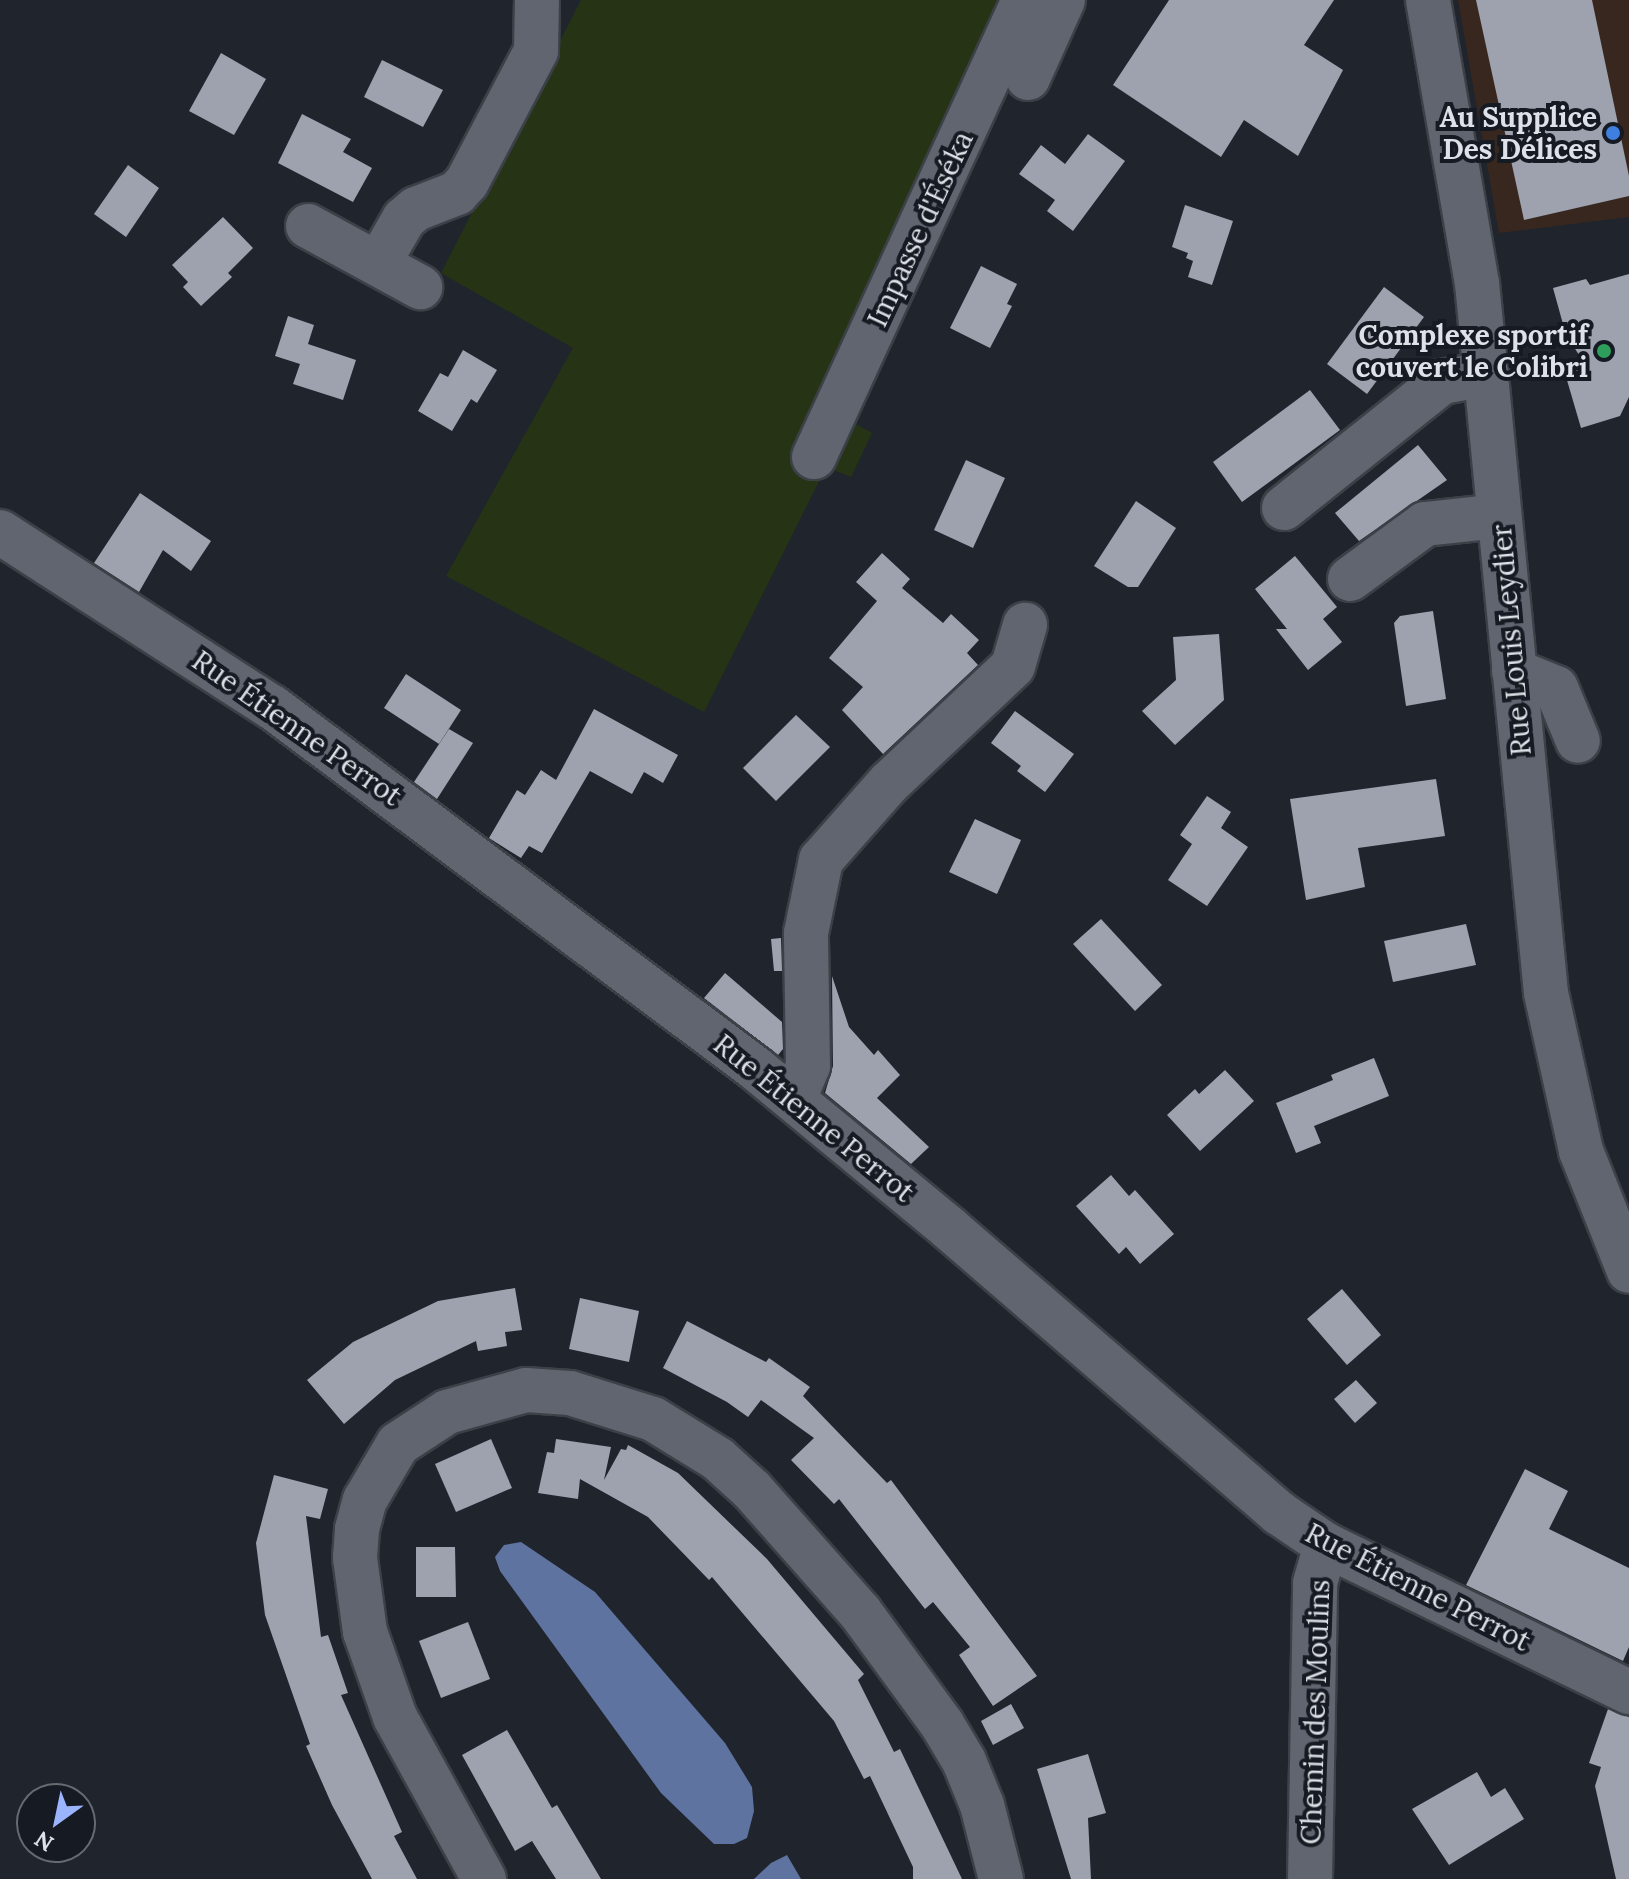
<!DOCTYPE html>
<html>
<head>
<meta charset="utf-8">
<style>
	body { margin:0 }
	#map { position:relative; width:1629px; height:1879px; overflow:hidden; background:#20242d; font-family:Lora,serif }
	div>[style] { position:absolute }
	.commercial>* { inset:0; background:#38271e }
	.green>* { inset:0; background:#263415 }
	.water>* { inset:0; background:#5e73a0 }
	.building>* { inset:0; background:#9da2ae }
	.roads { filter:drop-shadow(2px 0 #3c4047) drop-shadow(-2px 0 #3c4047) drop-shadow(0 2px #3c4047) drop-shadow(0 -2px #3c4047) }
	.minor>* { height:44px; margin:-22px; padding:0 22px; transform-origin:22px; border-radius:22px; background:#606570 }
	.dots>* { width:22px; height:22px; translate:-50% -50%; box-sizing:border-box; border:4px solid #161a23; border-radius:50% }
	span { translate:-50% -50%; white-space:nowrap; text-align:center; line-height:1.15; -webkit-text-stroke:8px #161a23; paint-order:stroke }
	.poi-label { font-size:28px; color:#dee1e7; font-weight:700 }
	.right { translate:-100% -50%; text-align:right }
	.street-label { font-size:28px; color:#dee1e7 }
	.north { position:absolute; left:16px; top:1783px; width:80px; height:80px; box-sizing:border-box; background:#161a23; border:2px solid #666a71; border-radius:50%; rotate:213deg; font-size:22px; font-weight:700; line-height:32px; text-align:center; color:#dee1e7 }
	.north::after { content:''; display:block; margin:auto; width:28px; height:36px; background:#9ab5fd; clip-path:polygon(50% 0,100% 100%,50% 72%,0 100%) }
</style>
</head>
<body>
<div id="map">
	<div class="commercial">
		<div style="clip-path:polygon(1458px 0,1629px 0,1629px 217px,1499px 233px)"></div>
	</div>
	<div class="green">
		<div style="clip-path:polygon(581px 0,1039px 0,850px 421px,872px 433px,851px 477px,826px 467px,704px 712px,446px 576px,573px 348px,441px 273px)"></div>
	</div>
	<div class="water">
		<div style="clip-path:polygon(521px 1542px,595px 1592px,725px 1743px,752px 1787px,754px 1811px,747px 1838px,734px 1844px,714px 1844px,661px 1793px,500px 1571px,495px 1557px,504px 1545px)"></div>
		<div style="clip-path:polygon(787px 1855px,801px 1879px,754px 1879px,771px 1863px)"></div>
	</div>
	<div class="building">
		<div style="clip-path:polygon(1169px 0,1334px 0,1304px 45px,1343px 70px,1298px 156px,1244px 120px,1221px 157px,1113px 85px)"></div>
		<div style="clip-path:polygon(1476px 0,1592px 0,1629px 176px,1629px 196px,1524px 220px)"></div>
		<div style="clip-path:polygon(221px 53px,266px 79px,234px 135px,189px 111px)"></div>
		<div style="clip-path:polygon(382px 60px,443px 90px,423px 127px,364px 97px)"></div>
		<div style="clip-path:polygon(302px 114px,351px 139px,343px 152px,372px 168px,353px 202px,278px 163px)"></div>
		<div style="clip-path:polygon(1088px 134px,1125px 161px,1073px 231px,1047px 211px,1055px 200px,1019px 174px,1041px 145px,1065px 164px)"></div>
		<div style="clip-path:polygon(128px 165px,159px 188px,126px 237px,94px 214px)"></div>
		<div style="clip-path:polygon(1185px 205px,1233px 221px,1212px 285px,1188px 277px,1193px 261px,1186px 258px,1188px 253px,1172px 247px)"></div>
		<div style="clip-path:polygon(223px 217px,253px 248px,228px 273px,232px 277px,201px 306px,183px 287px,188px 282px,172px 265px)"></div>
		<div style="clip-path:polygon(981px 266px,1017px 284px,1007px 304px,1012px 306px,990px 348px,950px 328px)"></div>
		<div style="clip-path:polygon(1629px 274px,1629px 397px,1620px 416px,1581px 428px,1564px 370px,1581px 358px,1566px 335px,1553px 288px,1586px 279px,1590px 285px)"></div>
		<div style="clip-path:polygon(1384px 287px,1424px 317px,1367px 394px,1327px 364px)"></div>
		<div style="clip-path:polygon(288px 316px,314px 325px,308px 344px,356px 360px,343px 400px,293px 384px,300px 364px,275px 356px)"></div>
		<div style="clip-path:polygon(463px 350px,497px 370px,477px 403px,471px 399px,452px 431px,418px 411px,440px 373px,448px 377px)"></div>
		<div style="clip-path:polygon(1310px 390px,1340px 430px,1242px 502px,1213px 462px)"></div>
		<div style="clip-path:polygon(1418px 445px,1447px 480px,1359px 541px,1335px 513px)"></div>
		<div style="clip-path:polygon(966px 460px,1005px 478px,973px 548px,934px 530px)"></div>
		<div style="clip-path:polygon(140px 493px,211px 541px,191px 571px,163px 550px,139px 592px,94px 563px)"></div>
		<div style="clip-path:polygon(1136px 501px,1176px 528px,1138px 587px,1128px 587px,1094px 566px)"></div>
		<div style="clip-path:polygon(882px 553px,910px 579px,902px 588px,943px 623px,951px 614px,979px 640px,967px 653px,978px 665px,883px 754px,842px 710px,863px 687px,829px 658px,877px 601px,856px 582px)"></div>
		<div style="clip-path:polygon(1295px 556px,1337px 607px,1323px 619px,1342px 642px,1308px 670px,1276px 629px,1287px 629px,1255px 589px)"></div>
		<div style="clip-path:polygon(1433px 611px,1446px 699px,1406px 706px,1394px 623px,1400px 616px)"></div>
		<div style="clip-path:polygon(1219px 634px,1224px 700px,1175px 745px,1142px 711px,1176px 680px,1173px 637px)"></div>
		<div style="clip-path:polygon(406px 674px,461px 710px,439px 744px,384px 708px)"></div>
		<div style="clip-path:polygon(594px 709px,678px 755px,663px 783px,644px 772px,632px 794px,590px 771px,542px 853px,529px 846px,521px 858px,489px 838px,517px 790px,525px 795px,541px 770px,556px 780px)"></div>
		<div style="clip-path:polygon(1015px 711px,1074px 754px,1045px 792px,1017px 771px,1021px 766px,991px 743px)"></div>
		<div style="clip-path:polygon(796px 715px,830px 747px,776px 801px,743px 768px)"></div>
		<div style="clip-path:polygon(449px 729px,473px 743px,437px 799px,414px 782px)"></div>
		<div style="clip-path:polygon(1436px 779px,1445px 836px,1358px 848px,1365px 887px,1306px 900px,1290px 799px)"></div>
		<div style="clip-path:polygon(1207px 796px,1231px 812px,1221px 828px,1248px 847px,1207px 906px,1168px 880px,1192px 844px,1180px 835px)"></div>
		<div style="clip-path:polygon(975px 819px,1021px 840px,997px 894px,949px 872px)"></div>
		<div style="clip-path:polygon(1101px 919px,1162px 985px,1135px 1011px,1073px 944px)"></div>
		<div style="clip-path:polygon(1466px 924px,1476px 965px,1393px 982px,1384px 941px)"></div>
		<div style="clip-path:polygon(781px 938px,782px 971px,774px 971px,771px 939px)"></div>
		<div style="clip-path:polygon(725px 973px,782px 1022px,783px 1049px,778px 1055px,704px 998px)"></div>
		<div style="clip-path:polygon(832px 976px,849px 1027px,874px 1055px,878px 1050px,900px 1075px,877px 1098px,929px 1147px,911px 1164px,825px 1093px,833px 1066px)"></div>
		<div style="clip-path:polygon(1374px 1058px,1389px 1096px,1314px 1126px,1321px 1143px,1296px 1153px,1276px 1103px,1333px 1080px,1331px 1075px)"></div>
		<div style="clip-path:polygon(1225px 1070px,1254px 1101px,1200px 1151px,1167px 1115px,1195px 1089px,1199px 1094px)"></div>
		<div style="clip-path:polygon(1111px 1175px,1129px 1196px,1135px 1190px,1174px 1234px,1140px 1264px,1126px 1247px,1119px 1254px,1076px 1206px)"></div>
		<div style="clip-path:polygon(515px 1288px,522px 1330px,505px 1332px,507px 1346px,478px 1351px,476px 1341px,395px 1380px,344px 1424px,307px 1380px,353px 1342px,438px 1301px)"></div>
		<div style="clip-path:polygon(1342px 1289px,1381px 1335px,1347px 1365px,1307px 1319px)"></div>
		<div style="clip-path:polygon(580px 1298px,639px 1311px,629px 1362px,569px 1349px)"></div>
		<div style="clip-path:polygon(687px 1321px,766px 1362px,769px 1358px,810px 1387px,803px 1396px,887px 1483px,891px 1480px,1037px 1676px,993px 1706px,959px 1655px,970px 1647px,933px 1602px,925px 1609px,839px 1499px,834px 1504px,791px 1460px,814px 1438px,761px 1400px,748px 1417px,727px 1402px,663px 1368px)"></div>
		<div style="clip-path:polygon(1356px 1380px,1377px 1403px,1355px 1423px,1334px 1399px)"></div>
		<div style="clip-path:polygon(491px 1439px,512px 1488px,456px 1512px,435px 1464px)"></div>
		<div style="clip-path:polygon(556px 1439px,611px 1447px,604px 1480px,621px 1449px,626px 1450px,628px 1445px,678px 1473px,767px 1559px,864px 1674px,858px 1680px,894px 1752px,900px 1749px,962px 1879px,913px 1879px,913px 1867px,870px 1776px,864px 1779px,834px 1721px,712px 1577px,709px 1580px,648px 1517px,580px 1479px,578px 1499px,538px 1493px,547px 1452px,554px 1453px)"></div>
		<div style="clip-path:polygon(1525px 1469px,1568px 1491px,1549px 1529px,1629px 1568px,1629px 1647px,1623px 1661px,1466px 1585px)"></div>
		<div style="clip-path:polygon(274px 1475px,328px 1489px,320px 1519px,306px 1516px,321px 1637px,328px 1635px,348px 1693px,341px 1695px,402px 1832px,394px 1836px,417px 1879px,372px 1879px,332px 1805px,306px 1746px,310px 1744px,265px 1615px,256px 1543px)"></div>
		<div style="clip-path:polygon(416px 1547px,455px 1547px,456px 1597px,416px 1597px)"></div>
		<div style="clip-path:polygon(468px 1622px,490px 1679px,441px 1698px,419px 1641px)"></div>
		<div style="clip-path:polygon(1011px 1704px,1024px 1728px,993px 1745px,981px 1721px)"></div>
		<div style="clip-path:polygon(1608px 1709px,1629px 1717px,1629px 1879px,1616px 1879px,1595px 1786px,1601px 1767px,1589px 1763px)"></div>
		<div style="clip-path:polygon(507px 1730px,552px 1808px,557px 1805px,601px 1879px,556px 1879px,532px 1841px,515px 1851px,462px 1755px)"></div>
		<div style="clip-path:polygon(1088px 1754px,1106px 1813px,1088px 1818px,1091px 1879px,1071px 1879px,1037px 1769px)"></div>
		<div style="clip-path:polygon(1477px 1772px,1491px 1797px,1505px 1788px,1524px 1819px,1449px 1865px,1412px 1809px)"></div>
	</div>
	<div class="roads">
		<div class="minor">
			<div style="left:1428px;top:0;width:287px;rotate:80.2deg"></div>
			<div style="left:1477px;top:283px;width:713px;rotate:84.45deg"></div>
			<div style="left:1546px;top:993px;width:162px;rotate:77.5deg"></div>
			<div style="left:1581px;top:1151px;width:129px;rotate:68.2deg"></div>
			<div style="left:1028px;top:78px;width:85px;rotate:-65.8deg"></div>
			<div style="left:308px;top:226px;width:128px;rotate:28.6deg"></div>
			<div style="left:378px;top:264px;width:52px;rotate:-60deg"></div>
			<div style="left:404px;top:219px;width:16px;rotate:-40deg"></div>
			<div style="left:416px;top:209px;width:44px;rotate:-21.3deg"></div>
			<div style="left:457px;top:193px;width:15px;rotate:-48deg"></div>
			<div style="left:467px;top:182px;width:148px;rotate:-62.2deg"></div>
			<div style="left:536px;top:51px;width:51px;rotate:-88.9deg"></div>
			<div style="left:814px;top:457px;width:503px;rotate:-65.32deg"></div>
			<div style="left:1284px;top:508px;width:202px;rotate:-38.6deg"></div>
			<div style="left:1442px;top:382px;width:45px;rotate:-10.3deg"></div>
			<div style="left:0;top:532px;width:323px;rotate:32.8deg"></div>
			<div style="left:272px;top:707px;width:603px;rotate:36.77deg"></div>
			<div style="left:755px;top:1068px;width:253px;rotate:39.5deg"></div>
			<div style="left:950px;top:1229px;width:435px;rotate:40.8deg"></div>
			<div style="left:1279px;top:1513px;width:57px;rotate:34.2deg"></div>
			<div style="left:1326px;top:1545px;width:337px;rotate:25.9deg"></div>
			<div style="left:1350px;top:579px;width:93px;rotate:-36.3deg"></div>
			<div style="left:1425px;top:524px;width:74px;rotate:-6.2deg"></div>
			<div style="left:1514px;top:671px;width:45px;rotate:22deg"></div>
			<div style="left:1556px;top:688px;width:57px;rotate:67.5deg"></div>
			<div style="left:794px;top:1099px;width:36px;rotate:-67deg"></div>
			<div style="left:808px;top:1066px;width:133px;rotate:-90.9deg"></div>
			<div style="left:806px;top:933px;width:75px;rotate:-78.4deg"></div>
			<div style="left:821px;top:860px;width:103px;rotate:-48.6deg"></div>
			<div style="left:889px;top:783px;width:170px;rotate:-43.3deg"></div>
			<div style="left:1013px;top:666px;width:43px;rotate:-73.7deg"></div>
			<div style="left:484px;top:1879px;width:185px;rotate:-118.8deg"></div>
			<div style="left:395px;top:1717px;width:90px;rotate:-109.4deg"></div>
			<div style="left:365px;top:1632px;width:75px;rotate:-97.7deg"></div>
			<div style="left:355px;top:1558px;width:29px;rotate:-86deg"></div>
			<div style="left:357px;top:1529px;width:30px;rotate:-75deg"></div>
			<div style="left:365px;top:1500px;width:65px;rotate:-59.5deg"></div>
			<div style="left:398px;top:1444px;width:59px;rotate:-33.1deg"></div>
			<div style="left:447px;top:1412px;width:82px;rotate:-15.6deg"></div>
			<div style="left:526px;top:1390px;width:44px;rotate:3.9deg"></div>
			<div style="left:570px;top:1393px;width:87px;rotate:17.4deg"></div>
			<div style="left:653px;top:1419px;width:76px;rotate:31.6deg"></div>
			<div style="left:718px;top:1459px;width:46px;rotate:42.4deg"></div>
			<div style="left:752px;top:1490px;width:163px;rotate:48.5deg"></div>
			<div style="left:860px;top:1612px;width:139px;rotate:53.8deg"></div>
			<div style="left:942px;top:1724px;width:43px;rotate:59.3deg"></div>
			<div style="left:964px;top:1761px;width:48px;rotate:67.8deg"></div>
			<div style="left:982px;top:1805px;width:76px;rotate:75.6deg"></div>
			<div style="left:1310px;top:1879px;width:296px;rotate:-89deg"></div>
			<div style="left:1315px;top:1583px;width:40px;rotate:-74deg"></div>
		</div>
	</div>
	<div class="dots">
		<div style="left:1613px;top:133px;background:#3f7fe0"></div>
		<div style="left:1604px;top:351px;background:#2e9e5b"></div>
	</div>
	<div class="poi-label">
		<span class="right" style="left:1597px;top:133px">Au Supplice<br>Des Délices</span>
		<span class="right" style="left:1588px;top:351px">Complexe sportif<br>couvert le Colibri</span>
	</div>
	<div class="street-label">
		<span style="left:920px;top:229px;rotate:-65deg">Impasse d'Éséka</span>
		<span style="left:1511px;top:640px;rotate:-95deg">Rue Louis Leydier</span>
		<span style="left:297px;top:728px;rotate:35deg">Rue Étienne Perrot</span>
		<span style="left:814px;top:1118px;rotate:39deg">Rue Étienne Perrot</span>
		<span style="left:1418px;top:1587px;rotate:27deg">Rue Étienne Perrot</span>
		<span style="left:1315px;top:1712px;rotate:-88deg">Chemin des Moulins</span>
	</div>
	<div class="north">N</div>
</div>
</body>
</html>
